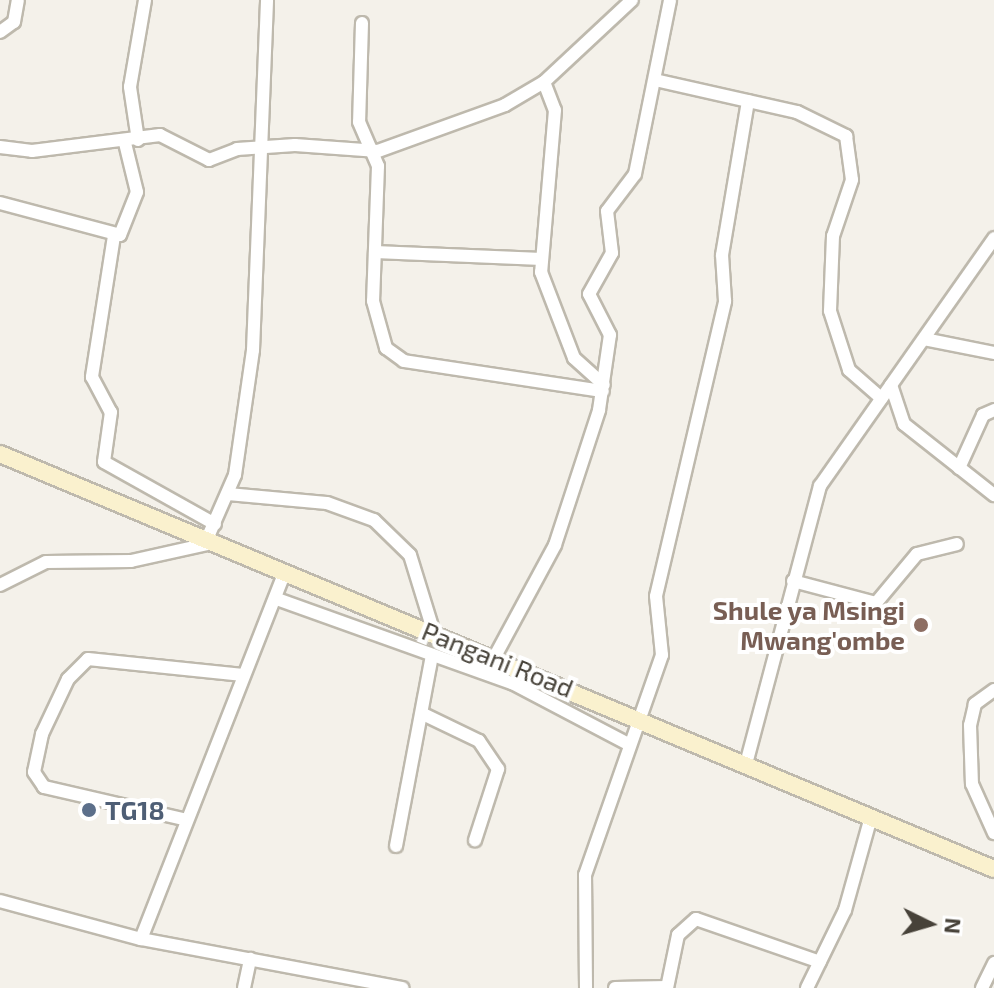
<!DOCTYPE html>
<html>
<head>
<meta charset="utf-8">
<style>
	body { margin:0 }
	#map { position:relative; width:994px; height:988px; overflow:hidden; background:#f4f1ea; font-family:"Exo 2",sans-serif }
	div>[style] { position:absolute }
	.roads { filter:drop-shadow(2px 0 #beb9ad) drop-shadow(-2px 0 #beb9ad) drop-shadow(0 2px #beb9ad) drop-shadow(0 -2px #beb9ad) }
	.street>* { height:12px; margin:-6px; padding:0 6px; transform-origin:6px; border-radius:6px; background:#fff }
	.secondary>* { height:16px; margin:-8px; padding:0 8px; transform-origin:8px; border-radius:8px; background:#faf1ce }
	.dots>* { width:22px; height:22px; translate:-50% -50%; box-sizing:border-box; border:4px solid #fff; border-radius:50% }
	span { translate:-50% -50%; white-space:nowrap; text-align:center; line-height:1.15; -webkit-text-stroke:8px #fff; paint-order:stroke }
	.education-label { font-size:26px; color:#785e54; font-weight:700 }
	.right { translate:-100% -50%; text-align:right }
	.street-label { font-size:26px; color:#474239 }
	.service-label { font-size:26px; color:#4e5e75; font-weight:700 }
	.left { translate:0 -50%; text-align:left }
	.north { position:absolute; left:890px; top:884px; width:80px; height:80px; -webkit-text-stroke:6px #fff; paint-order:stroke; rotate:95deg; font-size:22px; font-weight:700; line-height:32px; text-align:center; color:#474239 }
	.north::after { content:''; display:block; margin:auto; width:28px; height:36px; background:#474239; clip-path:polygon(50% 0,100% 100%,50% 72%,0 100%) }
</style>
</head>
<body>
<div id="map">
	<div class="roads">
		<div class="street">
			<div style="left:362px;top:23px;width:99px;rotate:91.7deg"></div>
			<div style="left:359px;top:122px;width:48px;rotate:66.6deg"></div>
			<div style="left:378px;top:166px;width:135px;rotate:92.1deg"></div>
			<div style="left:373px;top:301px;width:49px;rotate:74.5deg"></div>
			<div style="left:386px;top:348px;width:22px;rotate:36deg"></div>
			<div style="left:404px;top:361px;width:201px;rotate:8.6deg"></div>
			<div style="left:0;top:32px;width:17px;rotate:-36deg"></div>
			<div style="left:14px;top:22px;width:22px;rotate:-80deg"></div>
			<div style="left:655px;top:80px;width:146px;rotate:12.7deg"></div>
			<div style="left:797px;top:112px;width:55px;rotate:26.1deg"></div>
			<div style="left:846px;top:136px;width:44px;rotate:82.2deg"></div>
			<div style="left:852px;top:180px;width:59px;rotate:108.7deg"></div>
			<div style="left:833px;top:236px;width:75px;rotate:92.3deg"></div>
			<div style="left:830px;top:311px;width:62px;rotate:72.1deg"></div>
			<div style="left:849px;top:370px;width:43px;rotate:41.2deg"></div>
			<div style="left:544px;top:82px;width:30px;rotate:69deg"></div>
			<div style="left:555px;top:110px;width:163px;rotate:94.9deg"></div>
			<div style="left:541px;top:272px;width:92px;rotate:69deg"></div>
			<div style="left:574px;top:358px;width:40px;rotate:42deg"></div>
			<div style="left:138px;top:140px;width:54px;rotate:-98.6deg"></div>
			<div style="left:130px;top:87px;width:88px;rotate:-80.2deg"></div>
			<div style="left:0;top:147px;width:32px;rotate:7deg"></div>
			<div style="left:32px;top:151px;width:129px;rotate:-7.1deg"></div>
			<div style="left:160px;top:135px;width:55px;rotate:27deg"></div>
			<div style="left:209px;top:160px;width:30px;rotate:-21deg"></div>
			<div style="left:237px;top:149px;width:58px;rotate:-3.9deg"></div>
			<div style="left:295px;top:145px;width:83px;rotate:4.1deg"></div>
			<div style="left:378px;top:151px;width:135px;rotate:-19.9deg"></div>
			<div style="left:505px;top:105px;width:45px;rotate:-30.5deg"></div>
			<div style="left:544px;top:82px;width:120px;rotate:-43deg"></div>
			<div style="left:0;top:203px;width:124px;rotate:14.9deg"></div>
			<div style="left:120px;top:235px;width:46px;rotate:-68.4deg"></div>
			<div style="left:137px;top:192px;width:50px;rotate:-103.8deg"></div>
			<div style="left:114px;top:236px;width:143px;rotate:98.9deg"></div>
			<div style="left:92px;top:377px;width:40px;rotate:62deg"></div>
			<div style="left:111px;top:412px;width:50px;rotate:98deg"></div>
			<div style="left:104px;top:462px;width:127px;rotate:29.2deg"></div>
			<div style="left:375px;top:252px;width:167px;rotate:2.4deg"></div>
			<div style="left:924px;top:339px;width:71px;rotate:11.3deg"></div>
			<div style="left:891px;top:385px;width:41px;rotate:71.6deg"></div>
			<div style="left:904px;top:424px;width:115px;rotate:38.3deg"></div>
			<div style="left:959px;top:468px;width:58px;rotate:-65.6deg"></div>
			<div style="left:983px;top:415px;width:12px;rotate:-24deg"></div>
			<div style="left:228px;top:494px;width:99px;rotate:5.2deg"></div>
			<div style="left:327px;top:503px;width:50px;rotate:19.9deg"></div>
			<div style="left:374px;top:520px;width:50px;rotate:44.2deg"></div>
			<div style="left:410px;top:555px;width:82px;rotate:72.9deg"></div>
			<div style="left:207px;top:539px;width:70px;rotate:-66.4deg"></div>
			<div style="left:235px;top:475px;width:126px;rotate:-81.8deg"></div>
			<div style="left:253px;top:350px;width:350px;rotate:-87.7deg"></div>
			<div style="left:793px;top:581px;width:86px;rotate:14.8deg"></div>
			<div style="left:876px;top:603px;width:64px;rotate:-50.1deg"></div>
			<div style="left:917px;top:554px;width:41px;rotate:-14deg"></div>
			<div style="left:0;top:585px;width:51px;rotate:-26.6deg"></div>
			<div style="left:46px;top:562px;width:85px;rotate:-0.7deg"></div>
			<div style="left:131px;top:561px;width:87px;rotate:-12.6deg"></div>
			<div style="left:277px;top:599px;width:250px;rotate:19.7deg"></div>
			<div style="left:512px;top:683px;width:131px;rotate:27.7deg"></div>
			<div style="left:494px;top:658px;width:128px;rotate:-61.6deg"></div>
			<div style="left:555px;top:545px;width:142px;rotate:-71.9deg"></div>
			<div style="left:599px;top:410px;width:76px;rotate:-81.7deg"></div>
			<div style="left:610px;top:335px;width:46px;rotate:-117.1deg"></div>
			<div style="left:589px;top:294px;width:47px;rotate:-60.7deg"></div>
			<div style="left:612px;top:253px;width:42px;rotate:-96.8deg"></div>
			<div style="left:607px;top:211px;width:46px;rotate:-52.9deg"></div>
			<div style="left:635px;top:174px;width:177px;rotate:-78.6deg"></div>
			<div style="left:994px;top:690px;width:24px;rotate:144deg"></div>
			<div style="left:975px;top:704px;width:22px;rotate:103deg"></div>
			<div style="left:970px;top:725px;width:59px;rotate:88.1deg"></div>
			<div style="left:972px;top:784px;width:54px;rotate:65.8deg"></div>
			<div style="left:423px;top:714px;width:62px;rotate:25.7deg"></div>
			<div style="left:479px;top:741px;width:34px;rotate:56deg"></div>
			<div style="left:498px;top:769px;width:75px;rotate:107.9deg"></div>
			<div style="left:746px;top:764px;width:288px;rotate:-75.1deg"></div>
			<div style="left:820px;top:486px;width:303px;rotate:-54.9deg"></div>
			<div style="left:183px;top:819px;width:143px;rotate:-167deg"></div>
			<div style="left:44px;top:787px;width:18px;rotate:-124deg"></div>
			<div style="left:34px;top:772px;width:39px;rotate:-78deg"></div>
			<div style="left:42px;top:734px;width:61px;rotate:-64.7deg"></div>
			<div style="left:68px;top:679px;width:28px;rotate:-45deg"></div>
			<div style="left:88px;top:659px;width:156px;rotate:5.9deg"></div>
			<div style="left:396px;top:846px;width:194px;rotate:-79.3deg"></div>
			<div style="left:0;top:901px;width:146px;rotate:15.1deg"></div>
			<div style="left:141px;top:939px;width:266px;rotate:10.6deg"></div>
			<div style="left:141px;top:939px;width:392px;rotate:-68.6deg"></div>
			<div style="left:244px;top:988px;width:30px;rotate:-78deg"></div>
			<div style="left:586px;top:988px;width:113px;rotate:-90.5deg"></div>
			<div style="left:585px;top:875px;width:233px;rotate:-70.7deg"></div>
			<div style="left:662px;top:655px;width:59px;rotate:-95.8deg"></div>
			<div style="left:656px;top:596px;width:303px;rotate:-76.8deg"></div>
			<div style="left:725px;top:301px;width:46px;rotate:-93.7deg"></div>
			<div style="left:722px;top:255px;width:156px;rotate:-80.4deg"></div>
			<div style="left:615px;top:988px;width:52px;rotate:-1.1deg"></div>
			<div style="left:667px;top:988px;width:54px;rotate:-78.3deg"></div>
			<div style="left:678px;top:935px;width:24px;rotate:-42deg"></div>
			<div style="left:696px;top:919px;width:131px;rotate:19.1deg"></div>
			<div style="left:807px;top:988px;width:87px;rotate:-64deg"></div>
			<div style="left:845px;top:910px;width:97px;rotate:-74.4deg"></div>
			<div style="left:982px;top:988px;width:28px;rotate:-64deg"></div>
		</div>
		<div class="secondary">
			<div style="left:0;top:454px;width:1077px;rotate:22.66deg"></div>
		</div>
	</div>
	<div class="dots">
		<div style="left:921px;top:625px;background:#8d6e63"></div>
		<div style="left:89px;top:810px;background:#5c6f8a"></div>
	</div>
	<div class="education-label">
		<span class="right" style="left:905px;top:625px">Shule ya Msingi<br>Mwang'ombe</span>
	</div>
	<div class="street-label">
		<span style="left:498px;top:659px;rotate:22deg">Pangani Road</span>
	</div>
	<div class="service-label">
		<span class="left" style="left:105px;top:810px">TG18</span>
	</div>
	<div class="north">N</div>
</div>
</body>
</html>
